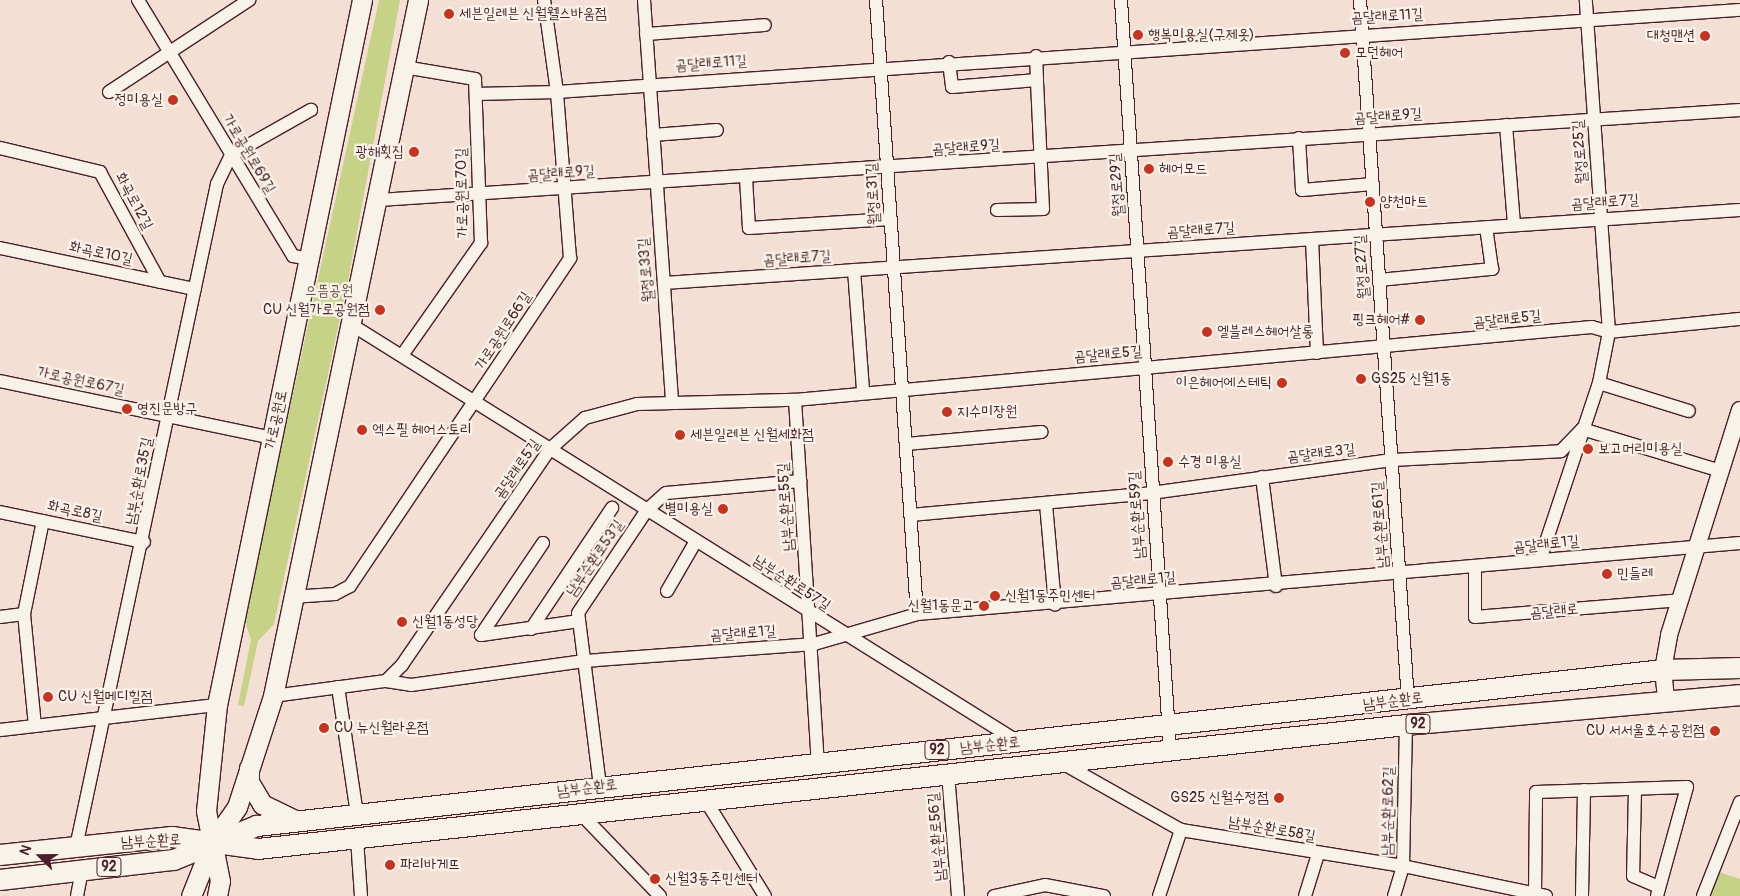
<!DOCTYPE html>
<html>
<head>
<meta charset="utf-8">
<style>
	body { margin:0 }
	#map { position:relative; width:1740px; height:896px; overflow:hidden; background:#f3dfd3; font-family:Pangolin,"Poor Story",sans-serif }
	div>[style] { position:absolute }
	.green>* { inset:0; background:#c6d285 }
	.roads { filter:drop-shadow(1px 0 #4a1f2b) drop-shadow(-1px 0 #4a1f2b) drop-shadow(0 1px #4a1f2b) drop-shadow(0 -1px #4a1f2b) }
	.minor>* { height:12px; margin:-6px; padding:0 6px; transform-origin:6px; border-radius:6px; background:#f7f3e8 }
	.tertiary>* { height:16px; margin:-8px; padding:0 8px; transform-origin:8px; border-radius:8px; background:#f7f3e8 }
	.secondary>* { height:19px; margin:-9.5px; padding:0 9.5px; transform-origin:9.5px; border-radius:9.5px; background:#f7f3e8 }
	.primary>* { height:20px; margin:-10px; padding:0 10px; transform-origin:10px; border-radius:10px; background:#f7f3e8 }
	.dots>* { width:14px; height:14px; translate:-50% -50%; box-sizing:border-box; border:2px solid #f7f3e8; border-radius:50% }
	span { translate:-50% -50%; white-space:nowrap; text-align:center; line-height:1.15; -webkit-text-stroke:4.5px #f7f3e8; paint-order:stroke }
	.shield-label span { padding:1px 4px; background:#f7f3e8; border:1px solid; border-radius:4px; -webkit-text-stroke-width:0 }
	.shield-label { font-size:14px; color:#4a1f2b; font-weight:700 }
	.poi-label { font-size:15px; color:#4a1f2b }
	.left { translate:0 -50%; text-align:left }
	.right { translate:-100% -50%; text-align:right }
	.street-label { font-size:15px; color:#4a1f2b }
	.park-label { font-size:15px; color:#694c42 }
	.north { position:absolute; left:15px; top:831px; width:50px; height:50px; -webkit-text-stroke:4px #f7f3e8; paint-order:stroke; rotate:292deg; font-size:14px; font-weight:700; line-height:20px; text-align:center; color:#4a1f2b }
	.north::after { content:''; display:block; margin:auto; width:18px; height:22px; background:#4a1f2b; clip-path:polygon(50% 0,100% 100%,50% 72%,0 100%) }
</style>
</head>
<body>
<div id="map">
	<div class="green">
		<div style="clip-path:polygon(379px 0,400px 0,347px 286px,274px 624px,258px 641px,244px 706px,238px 705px,251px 640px,244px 618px)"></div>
		<div style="clip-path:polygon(1713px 870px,1740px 879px,1740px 896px,1704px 896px)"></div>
	</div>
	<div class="roads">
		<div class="minor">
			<div style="left:138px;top:0;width:299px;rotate:58.8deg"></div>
			<div style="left:293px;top:256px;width:17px;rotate:10deg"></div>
			<div style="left:644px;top:0;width:403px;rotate:86deg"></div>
			<div style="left:876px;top:0;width:615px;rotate:86.18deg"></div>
			<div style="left:1121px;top:0;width:752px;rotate:86.26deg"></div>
			<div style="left:1360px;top:0;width:702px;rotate:86.08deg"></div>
			<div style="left:646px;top:34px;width:119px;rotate:-4.3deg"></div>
			<div style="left:949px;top:62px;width:25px;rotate:83deg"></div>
			<div style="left:952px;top:87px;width:85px;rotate:-4.7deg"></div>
			<div style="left:1037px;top:80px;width:24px;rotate:-92deg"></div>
			<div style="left:109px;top:92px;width:168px;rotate:-33.3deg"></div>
			<div style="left:476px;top:94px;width:81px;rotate:-1.4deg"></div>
			<div style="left:557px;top:92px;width:1186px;rotate:-3.97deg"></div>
			<div style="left:1506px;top:125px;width:100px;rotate:85.4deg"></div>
			<div style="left:653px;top:135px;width:64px;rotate:-4.5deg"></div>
			<div style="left:1299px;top:138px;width:52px;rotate:86.7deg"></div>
			<div style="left:1302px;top:190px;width:71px;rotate:-4.8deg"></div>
			<div style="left:0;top:148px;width:103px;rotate:13.5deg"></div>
			<div style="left:100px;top:172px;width:125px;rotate:61.4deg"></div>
			<div style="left:746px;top:178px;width:50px;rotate:86.6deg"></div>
			<div style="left:749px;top:228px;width:142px;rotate:-3.6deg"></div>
			<div style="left:379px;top:200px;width:1364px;rotate:-3.78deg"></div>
			<div style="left:997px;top:210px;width:46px;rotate:-1.2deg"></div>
			<div style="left:1043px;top:209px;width:129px;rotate:-92.7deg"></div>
			<div style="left:1312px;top:239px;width:114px;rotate:87.5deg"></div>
			<div style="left:0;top:248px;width:199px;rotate:11.9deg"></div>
			<div style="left:854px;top:270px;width:121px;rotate:85.7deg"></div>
			<div style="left:1379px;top:280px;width:114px;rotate:-5.6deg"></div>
			<div style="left:1492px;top:269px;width:42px;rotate:-98.1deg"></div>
			<div style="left:664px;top:283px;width:1078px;rotate:-3.88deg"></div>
			<div style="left:352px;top:325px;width:784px;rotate:32.03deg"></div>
			<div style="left:403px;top:354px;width:136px;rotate:-54.9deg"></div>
			<div style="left:481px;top:243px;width:164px;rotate:-92.1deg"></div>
			<div style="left:475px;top:79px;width:72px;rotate:-170.4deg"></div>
			<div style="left:0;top:381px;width:278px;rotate:11.8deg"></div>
			<div style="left:1599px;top:383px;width:94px;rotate:17.3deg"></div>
			<div style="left:795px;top:400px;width:363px;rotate:86.4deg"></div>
			<div style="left:906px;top:444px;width:136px;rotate:-5.1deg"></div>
			<div style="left:1262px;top:477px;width:110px;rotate:82.7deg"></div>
			<div style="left:1046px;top:504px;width:101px;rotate:84.9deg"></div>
			<div style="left:0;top:512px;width:147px;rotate:11.8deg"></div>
			<div style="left:911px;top:515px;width:241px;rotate:-5.2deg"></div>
			<div style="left:1151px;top:493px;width:243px;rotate:-7.8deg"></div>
			<div style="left:1392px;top:460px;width:169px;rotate:-3deg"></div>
			<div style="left:1561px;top:451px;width:30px;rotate:-46deg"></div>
			<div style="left:1582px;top:429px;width:145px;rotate:16.8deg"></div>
			<div style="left:543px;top:543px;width:111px;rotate:124deg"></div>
			<div style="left:481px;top:635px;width:99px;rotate:-8.1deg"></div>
			<div style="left:1540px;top:560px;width:187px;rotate:-71.6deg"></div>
			<div style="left:1599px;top:383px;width:52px;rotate:-78.9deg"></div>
			<div style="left:1609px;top:332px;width:333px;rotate:-94deg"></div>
			<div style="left:1475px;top:569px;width:48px;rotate:90deg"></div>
			<div style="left:1475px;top:617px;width:206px;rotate:-4.7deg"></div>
			<div style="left:667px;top:591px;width:58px;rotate:-59.9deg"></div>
			<div style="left:292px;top:597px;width:43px;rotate:-4deg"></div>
			<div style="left:335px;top:594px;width:17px;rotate:-28deg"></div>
			<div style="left:350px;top:586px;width:395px;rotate:-56.1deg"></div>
			<div style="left:570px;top:258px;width:167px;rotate:-94.5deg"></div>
			<div style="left:557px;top:92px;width:93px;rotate:-98deg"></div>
			<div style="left:0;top:617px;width:24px;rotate:-7deg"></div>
			<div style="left:531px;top:629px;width:146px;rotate:-56.2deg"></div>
			<div style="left:386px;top:681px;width:25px;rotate:9deg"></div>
			<div style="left:411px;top:685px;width:175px;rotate:-7.9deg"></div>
			<div style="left:584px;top:661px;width:231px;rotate:-4.2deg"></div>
			<div style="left:814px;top:644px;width:107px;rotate:-16.2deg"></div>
			<div style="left:917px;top:614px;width:826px;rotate:-4.93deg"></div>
			<div style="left:338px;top:687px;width:128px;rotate:81.5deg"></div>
			<div style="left:273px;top:696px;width:114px;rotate:-7.6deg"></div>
			<div style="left:386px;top:681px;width:23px;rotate:-45deg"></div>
			<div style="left:402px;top:665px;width:262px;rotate:-55.6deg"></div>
			<div style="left:550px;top:449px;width:47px;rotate:-41.5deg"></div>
			<div style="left:585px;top:418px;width:54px;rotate:-15.1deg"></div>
			<div style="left:637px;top:404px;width:158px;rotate:-1.5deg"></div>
			<div style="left:795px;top:400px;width:800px;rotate:-5.23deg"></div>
			<div style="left:1592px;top:327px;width:18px;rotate:16deg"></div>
			<div style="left:1609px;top:332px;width:132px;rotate:-5.7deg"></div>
			<div style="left:35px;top:726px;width:113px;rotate:-95.6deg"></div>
			<div style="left:24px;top:614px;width:95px;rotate:-78.5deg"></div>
			<div style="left:0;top:730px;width:218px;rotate:-6.6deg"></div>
			<div style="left:1062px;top:763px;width:137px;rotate:29.4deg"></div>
			<div style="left:1181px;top:830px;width:225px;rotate:9.2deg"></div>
			<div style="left:1403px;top:866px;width:146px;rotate:11.8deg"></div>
			<div style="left:948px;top:774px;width:122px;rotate:85.3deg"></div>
			<div style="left:600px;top:786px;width:174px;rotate:-97.2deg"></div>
			<div style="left:578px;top:613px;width:124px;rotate:-56.2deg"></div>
			<div style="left:647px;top:510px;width:25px;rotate:-42deg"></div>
			<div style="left:666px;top:493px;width:135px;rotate:-5.1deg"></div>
			<div style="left:1635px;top:790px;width:86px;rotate:91.3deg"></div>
			<div style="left:1633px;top:876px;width:28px;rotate:23deg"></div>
			<div style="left:706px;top:801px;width:112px;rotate:58.2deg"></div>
			<div style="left:581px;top:814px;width:114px;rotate:46.1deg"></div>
			<div style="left:357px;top:839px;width:57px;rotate:86deg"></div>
			<div style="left:76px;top:847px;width:678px;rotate:-77.99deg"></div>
			<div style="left:217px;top:184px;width:32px;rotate:-64deg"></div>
			<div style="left:231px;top:155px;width:92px;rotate:-29.4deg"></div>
			<div style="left:1535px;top:894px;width:102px;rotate:-89.4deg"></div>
			<div style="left:1536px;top:792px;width:151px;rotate:-1.9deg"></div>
			<div style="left:1687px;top:787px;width:113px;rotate:105.4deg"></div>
			<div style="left:77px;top:896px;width:26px;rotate:-79deg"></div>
			<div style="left:994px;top:896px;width:52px;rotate:-12.2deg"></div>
			<div style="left:1045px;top:885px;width:60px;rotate:10.6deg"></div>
			<div style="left:1159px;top:896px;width:70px;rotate:-71.6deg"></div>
			<div style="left:1305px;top:896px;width:44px;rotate:-72.8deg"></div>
			<div style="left:1394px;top:896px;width:31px;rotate:-73deg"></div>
			<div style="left:1403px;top:866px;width:141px;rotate:-88.8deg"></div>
			<div style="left:1582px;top:896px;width:106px;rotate:-88.9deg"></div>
			<div style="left:1703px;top:896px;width:101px;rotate:-68.5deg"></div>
		</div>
		<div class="tertiary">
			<div style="left:1666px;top:698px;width:28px;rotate:-96deg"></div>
			<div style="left:1663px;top:670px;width:36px;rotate:-80deg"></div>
			<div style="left:1669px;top:635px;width:236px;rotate:-72.5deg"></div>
		</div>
		<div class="secondary">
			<div style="left:249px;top:768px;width:14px;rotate:90deg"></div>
			<div style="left:249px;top:782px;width:26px;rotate:59deg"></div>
			<div style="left:262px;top:804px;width:39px;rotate:26deg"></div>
			<div style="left:191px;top:896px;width:59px;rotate:-68.2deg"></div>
			<div style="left:213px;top:841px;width:42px;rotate:-54.8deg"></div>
			<div style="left:237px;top:807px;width:117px;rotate:-72deg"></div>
			<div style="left:273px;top:696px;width:711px;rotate:-78.23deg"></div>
			<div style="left:217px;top:896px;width:15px;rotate:-79deg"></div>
			<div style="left:220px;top:881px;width:71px;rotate:-101.3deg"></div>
			<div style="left:206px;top:811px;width:107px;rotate:-84.1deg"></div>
			<div style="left:217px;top:705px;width:720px;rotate:-78.38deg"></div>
		</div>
		<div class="primary">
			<div style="left:0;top:855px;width:173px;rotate:-6deg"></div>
			<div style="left:172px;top:837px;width:87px;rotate:7.9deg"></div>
			<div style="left:258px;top:849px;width:1155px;rotate:-6.16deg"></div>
			<div style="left:1406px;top:725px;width:335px;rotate:-5.1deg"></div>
			<div style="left:0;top:880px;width:175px;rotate:-6.6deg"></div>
			<div style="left:174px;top:860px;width:90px;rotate:-22.3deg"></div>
			<div style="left:257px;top:826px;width:1415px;rotate:-6.33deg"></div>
			<div style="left:1663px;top:670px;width:77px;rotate:-1.5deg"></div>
		</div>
	</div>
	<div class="dots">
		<div style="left:449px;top:14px;background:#c8321e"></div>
		<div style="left:1138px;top:35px;background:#c8321e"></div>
		<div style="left:1705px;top:36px;background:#c8321e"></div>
		<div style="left:1345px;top:53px;background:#c8321e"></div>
		<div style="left:173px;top:100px;background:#c8321e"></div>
		<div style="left:414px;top:152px;background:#c8321e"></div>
		<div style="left:1149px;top:169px;background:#c8321e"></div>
		<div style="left:1370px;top:202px;background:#c8321e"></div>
		<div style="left:380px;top:310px;background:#c8321e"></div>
		<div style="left:1420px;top:320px;background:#c8321e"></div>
		<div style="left:1207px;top:332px;background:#c8321e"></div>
		<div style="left:1361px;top:379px;background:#c8321e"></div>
		<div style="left:1282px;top:383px;background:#c8321e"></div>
		<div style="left:127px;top:409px;background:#c8321e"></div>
		<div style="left:947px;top:412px;background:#c8321e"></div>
		<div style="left:362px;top:430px;background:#c8321e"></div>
		<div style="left:680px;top:435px;background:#c8321e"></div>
		<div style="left:1588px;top:449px;background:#c8321e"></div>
		<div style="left:1168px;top:462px;background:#c8321e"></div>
		<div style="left:723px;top:509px;background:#c8321e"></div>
		<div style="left:1607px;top:574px;background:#c8321e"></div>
		<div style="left:995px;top:596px;background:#c8321e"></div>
		<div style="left:984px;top:606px;background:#c8321e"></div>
		<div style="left:402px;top:622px;background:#c8321e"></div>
		<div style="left:48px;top:697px;background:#c8321e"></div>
		<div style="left:324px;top:728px;background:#c8321e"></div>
		<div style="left:1715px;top:731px;background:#c8321e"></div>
		<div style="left:1279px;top:798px;background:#c8321e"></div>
		<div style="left:390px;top:865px;background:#c8321e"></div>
		<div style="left:655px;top:879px;background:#c8321e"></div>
	</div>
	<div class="shield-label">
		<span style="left:1418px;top:724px">92</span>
		<span style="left:937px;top:750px">92</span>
		<span style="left:109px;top:867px">92</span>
	</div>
	<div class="poi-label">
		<span class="left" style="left:459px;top:14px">세븐일레븐 신월웰스바움점</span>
		<span class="left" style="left:1148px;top:35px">행복미용실(구제옷)</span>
		<span class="right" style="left:1695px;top:36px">대청맨션</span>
		<span class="left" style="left:1355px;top:53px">모던헤어</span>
		<span class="right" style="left:163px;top:100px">정미용실</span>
		<span class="right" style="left:404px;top:152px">광해횟집</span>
		<span class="left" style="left:1159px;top:169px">헤어모드</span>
		<span class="left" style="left:1380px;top:202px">양천마트</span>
		<span class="right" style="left:370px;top:310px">CU 신월가로공원점</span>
		<span class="right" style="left:1410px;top:320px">핑크헤어#</span>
		<span class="left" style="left:1217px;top:332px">엘블레스헤어살롱</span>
		<span class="left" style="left:1371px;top:379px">GS25 신월1동</span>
		<span class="right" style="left:1272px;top:383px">이은헤어에스테틱</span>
		<span class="left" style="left:137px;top:409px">영진문방구</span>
		<span class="left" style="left:957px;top:412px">지수미장원</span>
		<span class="left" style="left:372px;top:430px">엑스필 헤어스토리</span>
		<span class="left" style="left:690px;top:435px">세븐일레븐 신월세화점</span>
		<span class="left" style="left:1598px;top:449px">보고머리미용실</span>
		<span class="left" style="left:1178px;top:462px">수경 미용실</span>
		<span class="right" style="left:713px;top:509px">별미용실</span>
		<span class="left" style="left:1617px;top:574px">민들레</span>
		<span class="left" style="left:1005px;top:596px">신월1동주민센터</span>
		<span class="right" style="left:974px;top:606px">신월1동문고</span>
		<span class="left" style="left:412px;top:622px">신월1동성당</span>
		<span class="left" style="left:58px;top:697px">CU 신월메디힐점</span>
		<span class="left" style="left:334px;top:728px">CU 뉴신월라온점</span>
		<span class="right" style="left:1705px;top:731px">CU 서서울호수공원점</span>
		<span class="right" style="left:1269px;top:798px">GS25 신월수정점</span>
		<span class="left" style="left:400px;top:865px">파리바게뜨</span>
		<span class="left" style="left:665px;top:879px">신월3동주민센터</span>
	</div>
	<div class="street-label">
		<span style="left:1387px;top:16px;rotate:-3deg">곰달래로11길</span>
		<span style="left:711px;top:63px;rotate:-4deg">곰달래로11길</span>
		<span style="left:1388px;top:116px;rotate:-4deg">곰달래로9길</span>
		<span style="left:966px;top:147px;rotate:-4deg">곰달래로9길</span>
		<span style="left:1580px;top:152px;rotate:-94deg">월정로25길</span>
		<span style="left:249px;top:154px;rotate:59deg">가로공원로69길</span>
		<span style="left:561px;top:173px;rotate:-4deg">곰달래로9길</span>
		<span style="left:1117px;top:185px;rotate:-94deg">월정로29길</span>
		<span style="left:462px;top:193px;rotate:-91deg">가로공원로70길</span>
		<span style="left:873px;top:194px;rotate:-93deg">월정로31길</span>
		<span style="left:134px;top:201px;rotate:62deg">화곡로12길</span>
		<span style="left:1605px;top:202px;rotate:-4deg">곰달래로7길</span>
		<span style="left:1201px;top:230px;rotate:-4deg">곰달래로7길</span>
		<span style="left:101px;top:253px;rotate:12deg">화곡로10길</span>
		<span style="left:797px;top:258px;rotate:-4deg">곰달래로7길</span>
		<span style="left:1362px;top:267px;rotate:-94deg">월정로27길</span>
		<span style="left:646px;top:270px;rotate:-95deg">월정로33길</span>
		<span style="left:1507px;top:319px;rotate:-6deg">곰달래로5길</span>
		<span style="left:503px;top:331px;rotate:-57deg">가로공원로66길</span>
		<span style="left:1108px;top:354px;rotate:-5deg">곰달래로5길</span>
		<span style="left:81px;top:381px;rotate:12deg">가로공원로67길</span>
		<span style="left:276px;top:420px;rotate:-78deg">가로공원로</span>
		<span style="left:1321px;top:453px;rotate:-7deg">곰달래로3길</span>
		<span style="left:517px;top:469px;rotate:-55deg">곰달래로5길</span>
		<span style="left:139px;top:481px;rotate:-79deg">남부순환로35길</span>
		<span style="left:786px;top:507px;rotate:-94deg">남부순환로55길</span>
		<span style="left:75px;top:511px;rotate:12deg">화곡로8길</span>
		<span style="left:1137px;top:515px;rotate:-94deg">남부순환로59길</span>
		<span style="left:1380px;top:525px;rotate:-94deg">남부순환로61길</span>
		<span style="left:1546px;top:544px;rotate:-6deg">곰달래로1길</span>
		<span style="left:595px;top:558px;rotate:-56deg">남부순환로53길</span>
		<span style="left:1143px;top:580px;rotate:-5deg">곰달래로1길</span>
		<span style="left:792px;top:583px;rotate:33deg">남부순환로57길</span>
		<span style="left:1554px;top:611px;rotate:-5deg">곰달래로</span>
		<span style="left:743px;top:633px;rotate:-4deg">곰달래로1길</span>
		<span style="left:1393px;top:701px;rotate:-7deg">남부순환로</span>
		<span style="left:990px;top:745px;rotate:-6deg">남부순환로</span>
		<span style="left:587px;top:788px;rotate:-7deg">남부순환로</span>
		<span style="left:1388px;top:811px;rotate:-89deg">남부순환로62길</span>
		<span style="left:1272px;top:829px;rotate:10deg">남부순환로58길</span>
		<span style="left:937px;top:837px;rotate:-95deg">남부순환로56길</span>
		<span style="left:151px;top:841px;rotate:-3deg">남부순환로</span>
	</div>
	<div class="park-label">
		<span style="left:329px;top:291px">으뜸공원</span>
	</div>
	<div class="north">N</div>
</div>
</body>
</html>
